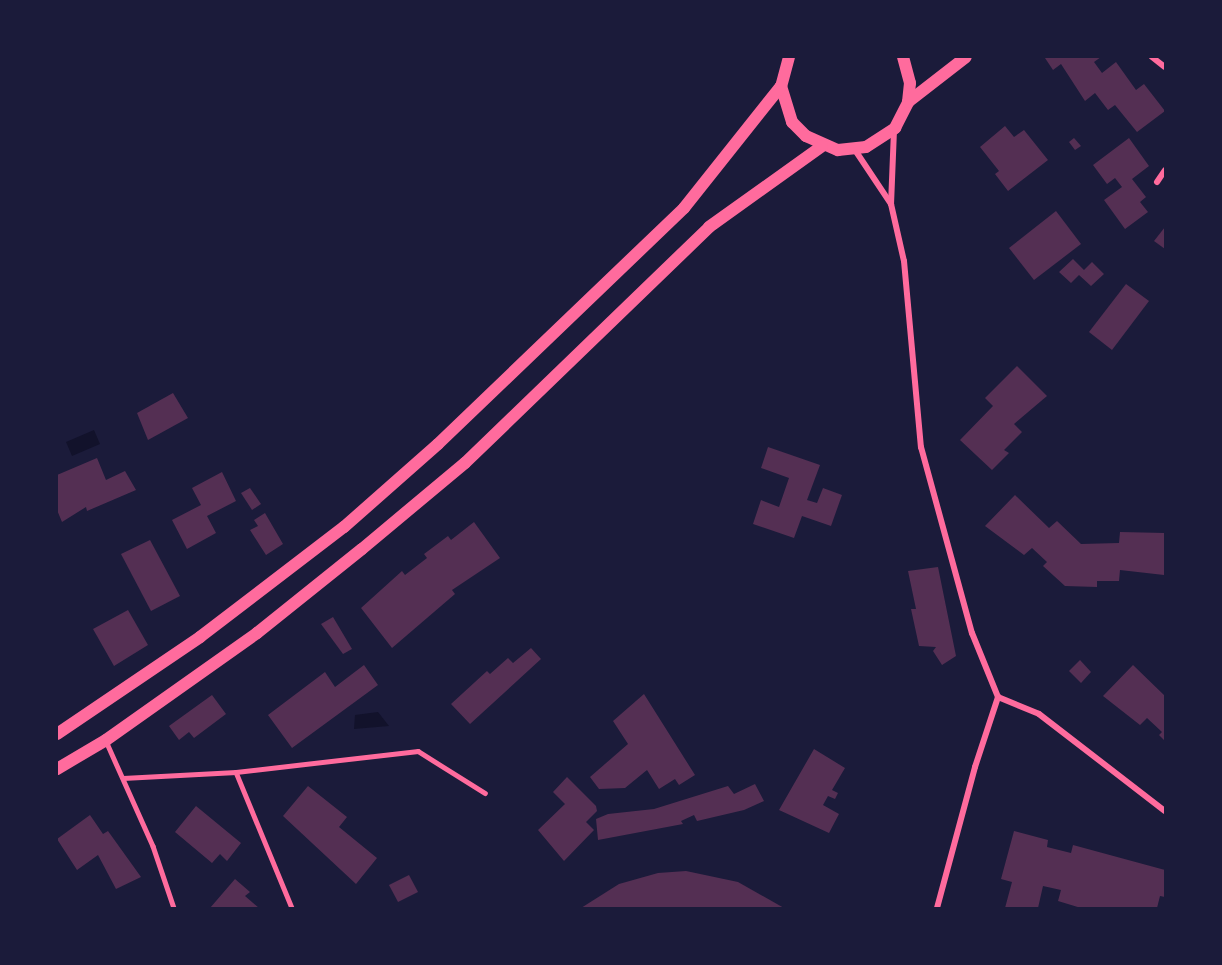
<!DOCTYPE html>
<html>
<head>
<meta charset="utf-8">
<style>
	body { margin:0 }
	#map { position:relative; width:1222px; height:965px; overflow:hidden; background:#1b1b3a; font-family:"Asap Condensed",sans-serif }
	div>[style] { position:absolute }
	.water>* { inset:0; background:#12122b }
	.building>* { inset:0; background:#542f53 }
	.service>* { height:4.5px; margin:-2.25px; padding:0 2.25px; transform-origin:2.25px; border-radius:2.25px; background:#ff6b9d }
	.minor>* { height:6px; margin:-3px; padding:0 3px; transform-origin:3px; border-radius:3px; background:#ff6b9d }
	.secondary>* { height:12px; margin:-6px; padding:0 6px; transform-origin:6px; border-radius:6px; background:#ff6b9d }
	span { translate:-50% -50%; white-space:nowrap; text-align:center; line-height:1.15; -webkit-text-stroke:6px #1b1b3a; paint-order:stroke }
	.frame { position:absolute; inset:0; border:58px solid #1b1b3a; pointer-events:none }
</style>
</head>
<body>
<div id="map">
	<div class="water">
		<div style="clip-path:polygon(94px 430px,100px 444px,72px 456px,66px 442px)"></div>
		<div style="clip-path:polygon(378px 712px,389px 726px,354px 729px,355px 715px)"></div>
	</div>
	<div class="building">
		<div style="clip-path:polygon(1101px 57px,1094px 62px,1102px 73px,1116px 62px,1136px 90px,1144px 84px,1165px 111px,1137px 132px,1115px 105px,1108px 110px,1095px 93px,1085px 101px,1061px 64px,1053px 70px,1045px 58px)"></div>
		<div style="clip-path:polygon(1005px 126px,1014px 137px,1024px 130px,1048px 160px,1008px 191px,995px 174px,999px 171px,980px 147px)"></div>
		<div style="clip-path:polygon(1074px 138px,1081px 146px,1075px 150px,1069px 142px)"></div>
		<div style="clip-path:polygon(1129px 138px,1149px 166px,1132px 179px,1146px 197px,1140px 202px,1148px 212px,1125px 229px,1104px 200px,1122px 187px,1115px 178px,1107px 184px,1093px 165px)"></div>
		<div style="clip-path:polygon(1056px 211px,1081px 244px,1034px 280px,1009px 248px)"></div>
		<div style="clip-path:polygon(1165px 227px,1165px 249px,1154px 241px)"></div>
		<div style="clip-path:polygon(1073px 259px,1084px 270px,1092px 262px,1104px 274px,1091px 286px,1079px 275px,1071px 283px,1059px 272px)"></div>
		<div style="clip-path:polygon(1126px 284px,1149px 301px,1112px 350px,1089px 332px)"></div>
		<div style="clip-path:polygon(1017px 366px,1047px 396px,1014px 424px,1022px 432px,1004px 450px,1009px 453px,992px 470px,960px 440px,993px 406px,985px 398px)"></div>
		<div style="clip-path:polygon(173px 393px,188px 418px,148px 440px,137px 413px)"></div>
		<div style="clip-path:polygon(768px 447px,820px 465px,807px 500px,817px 503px,823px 488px,842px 495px,831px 526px,802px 516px,794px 538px,753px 524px,761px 500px,779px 507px,789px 478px,761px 468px)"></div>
		<div style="clip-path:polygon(97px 458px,106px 480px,125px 471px,136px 490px,87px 511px,86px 507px,62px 522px,57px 510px,57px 475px)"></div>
		<div style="clip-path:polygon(222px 472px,236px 501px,207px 516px,216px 533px,187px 549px,172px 520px,201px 505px,192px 488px)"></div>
		<div style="clip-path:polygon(250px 488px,261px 504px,252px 510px,241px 493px)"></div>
		<div style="clip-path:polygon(1015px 495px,1049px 528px,1057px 521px,1081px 544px,1119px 543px,1120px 532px,1165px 533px,1164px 575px,1120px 570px,1119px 581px,1097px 581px,1097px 587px,1065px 586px,1043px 566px,1047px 562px,1032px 548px,1024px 555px,985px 526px)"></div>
		<div style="clip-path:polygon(265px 513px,283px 544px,266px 555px,250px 530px,258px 526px,254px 520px)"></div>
		<div style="clip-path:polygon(474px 522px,500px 558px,452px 590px,455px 594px,392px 648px,361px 608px,402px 571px,405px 575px,427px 558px,424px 554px,448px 536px,451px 540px)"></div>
		<div style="clip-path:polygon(150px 540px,180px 596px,151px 611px,121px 554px)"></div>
		<div style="clip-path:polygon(938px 567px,956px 656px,942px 665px,933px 651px,936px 647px,919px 646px,911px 609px,916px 609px,908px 571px)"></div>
		<div style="clip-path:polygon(128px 610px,148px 645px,114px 666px,93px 629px)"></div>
		<div style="clip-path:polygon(333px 617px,352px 649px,343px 654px,321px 624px)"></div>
		<div style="clip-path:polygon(531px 648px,541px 659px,470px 724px,451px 704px,487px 671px,490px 674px,508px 658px,513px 663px)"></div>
		<div style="clip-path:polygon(1080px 660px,1091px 672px,1081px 683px,1069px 671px)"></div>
		<div style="clip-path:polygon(364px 665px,378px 685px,292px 748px,268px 715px,325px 672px,335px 687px)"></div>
		<div style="clip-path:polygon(1133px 665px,1165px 696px,1165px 741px,1159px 735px,1162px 732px,1147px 718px,1140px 725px,1103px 696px)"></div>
		<div style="clip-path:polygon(644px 694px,695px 775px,679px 785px,675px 779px,659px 789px,647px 770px,625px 788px,599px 789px,590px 777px,628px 744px,613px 721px)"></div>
		<div style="clip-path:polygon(212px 695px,226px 714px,194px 738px,189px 732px,179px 740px,169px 726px)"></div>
		<div style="clip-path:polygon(814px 749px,845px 768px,832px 790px,838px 793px,835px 799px,828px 796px,823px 805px,839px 814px,829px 833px,779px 810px)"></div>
		<div style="clip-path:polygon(567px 777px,596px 806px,597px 811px,586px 822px,594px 830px,564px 861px,538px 830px,565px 804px,553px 792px)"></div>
		<div style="clip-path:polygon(755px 784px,764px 801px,744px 810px,697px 821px,694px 815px,681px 821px,683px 824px,598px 840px,596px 819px,608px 814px,654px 809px,728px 786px,734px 794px)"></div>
		<div style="clip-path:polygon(308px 786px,347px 817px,339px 827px,377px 858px,356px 884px,283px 816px)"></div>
		<div style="clip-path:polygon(196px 806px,241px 843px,227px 861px,220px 854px,212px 863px,175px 832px)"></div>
		<div style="clip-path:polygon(90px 815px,103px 834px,108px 831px,141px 877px,116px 889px,98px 855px,77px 870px,57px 839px)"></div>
		<div style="clip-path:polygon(1014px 831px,1048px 840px,1047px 847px,1071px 853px,1073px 845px,1165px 870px,1165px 897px,1160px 896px,1157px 908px,1081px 908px,1058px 901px,1061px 890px,1043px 886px,1038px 908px,1005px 908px,1012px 882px,1001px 879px)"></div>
		<div style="clip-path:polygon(686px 871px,738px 882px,784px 908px,581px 908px,619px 884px,658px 873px)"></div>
		<div style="clip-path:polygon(409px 875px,418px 892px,398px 902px,389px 885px)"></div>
		<div style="clip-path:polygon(235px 879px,250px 892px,245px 896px,259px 908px,210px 908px)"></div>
	</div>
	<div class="service">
		<div style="left:106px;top:741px;width:115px;rotate:65.9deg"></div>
		<div style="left:153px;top:846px;width:65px;rotate:71.3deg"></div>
		<div style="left:236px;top:772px;width:147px;rotate:67.6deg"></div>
		<div style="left:123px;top:778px;width:113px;rotate:-3deg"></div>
		<div style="left:236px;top:772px;width:183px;rotate:-6.6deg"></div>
		<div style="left:418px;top:751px;width:79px;rotate:32.1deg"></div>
	</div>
	<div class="minor">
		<div style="left:1152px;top:57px;width:16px;rotate:38deg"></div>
		<div style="left:894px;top:130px;width:74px;rotate:92.3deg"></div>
		<div style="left:891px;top:204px;width:58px;rotate:77.2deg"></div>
		<div style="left:904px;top:261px;width:187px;rotate:84.8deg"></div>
		<div style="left:921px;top:447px;width:193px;rotate:74.7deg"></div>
		<div style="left:972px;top:633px;width:69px;rotate:67.9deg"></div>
		<div style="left:998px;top:697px;width:44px;rotate:22.5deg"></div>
		<div style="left:1039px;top:714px;width:159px;rotate:37.6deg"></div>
		<div style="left:855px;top:150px;width:65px;rotate:56.3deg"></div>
		<div style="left:1157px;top:182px;width:14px;rotate:-56deg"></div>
		<div style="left:937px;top:908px;width:146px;rotate:-74.9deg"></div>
		<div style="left:975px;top:767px;width:74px;rotate:-71.8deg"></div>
	</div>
	<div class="secondary">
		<div style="left:789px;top:57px;width:30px;rotate:105deg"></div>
		<div style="left:781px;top:86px;width:38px;rotate:73deg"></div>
		<div style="left:792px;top:122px;width:20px;rotate:45deg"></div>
		<div style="left:806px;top:136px;width:35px;rotate:24deg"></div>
		<div style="left:838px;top:150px;width:28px;rotate:-6deg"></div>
		<div style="left:866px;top:147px;width:35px;rotate:-33deg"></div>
		<div style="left:895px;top:128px;width:29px;rotate:-63deg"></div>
		<div style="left:908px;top:102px;width:19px;rotate:-84deg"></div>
		<div style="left:910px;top:83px;width:27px;rotate:-105deg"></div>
		<div style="left:908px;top:102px;width:73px;rotate:-37.8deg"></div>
		<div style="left:57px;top:734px;width:173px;rotate:-34.1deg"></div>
		<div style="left:200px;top:637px;width:181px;rotate:-37.4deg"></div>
		<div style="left:344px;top:527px;width:125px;rotate:-41.4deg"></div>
		<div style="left:438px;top:444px;width:341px;rotate:-43.8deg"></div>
		<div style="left:684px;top:208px;width:156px;rotate:-51.5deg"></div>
		<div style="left:57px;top:769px;width:57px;rotate:-30.6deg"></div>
		<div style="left:106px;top:740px;width:185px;rotate:-35.3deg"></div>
		<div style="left:257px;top:633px;width:134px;rotate:-38.7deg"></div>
		<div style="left:362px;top:549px;width:134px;rotate:-39.9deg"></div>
		<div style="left:465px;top:463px;width:339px;rotate:-44deg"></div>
		<div style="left:709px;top:227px;width:139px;rotate:-35.6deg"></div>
	</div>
	<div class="frame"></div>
</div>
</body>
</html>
